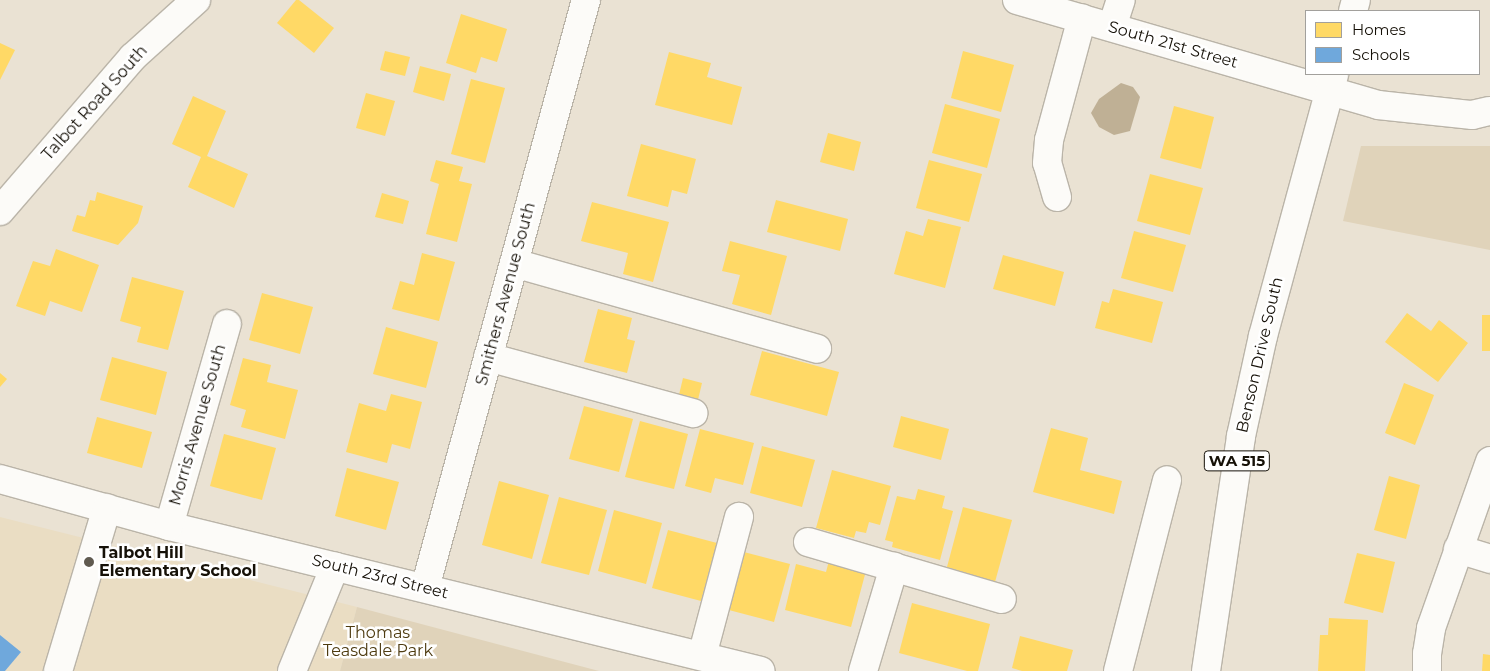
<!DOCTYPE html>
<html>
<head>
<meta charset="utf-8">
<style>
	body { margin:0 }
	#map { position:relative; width:1490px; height:671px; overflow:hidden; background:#eae2d3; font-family:Montserrat,sans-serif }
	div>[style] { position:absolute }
	.built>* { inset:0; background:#eaddc3 }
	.green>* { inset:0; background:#e0d3ba }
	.water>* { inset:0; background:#bfb095 }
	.homes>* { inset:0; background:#ffd966 }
	.schools>* { inset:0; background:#6fa8dc }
	.roads { filter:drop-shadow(1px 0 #bab4a8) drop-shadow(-1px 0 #bab4a8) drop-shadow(0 1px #bab4a8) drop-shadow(0 -1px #bab4a8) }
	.minor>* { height:28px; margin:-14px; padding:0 14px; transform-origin:14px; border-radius:14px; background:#fcfbf8 }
	.major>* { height:28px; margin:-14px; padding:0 14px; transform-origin:14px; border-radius:14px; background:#fcfbf8 }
	.dots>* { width:14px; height:14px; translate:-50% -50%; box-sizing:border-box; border:2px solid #fff; border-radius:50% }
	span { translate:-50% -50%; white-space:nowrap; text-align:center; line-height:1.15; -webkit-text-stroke:5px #fff; paint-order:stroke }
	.shield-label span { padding:1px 4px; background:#fff; border:1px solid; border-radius:4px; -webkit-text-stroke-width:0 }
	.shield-label { font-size:15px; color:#161108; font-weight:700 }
	.street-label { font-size:16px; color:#161108 }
	.poi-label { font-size:16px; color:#161108; font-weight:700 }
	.left { translate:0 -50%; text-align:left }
	.park-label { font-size:16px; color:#4e3b10 }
	.legend { position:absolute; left:1305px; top:10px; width:175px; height:65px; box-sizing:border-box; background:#fff; border:1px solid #a2a09c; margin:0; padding:6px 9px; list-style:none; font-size:15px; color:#161108 }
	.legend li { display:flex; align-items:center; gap:10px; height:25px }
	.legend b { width:25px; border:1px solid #a2a09c }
</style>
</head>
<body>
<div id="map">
	<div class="built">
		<div style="clip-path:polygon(0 517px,357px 607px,340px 671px,0 671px)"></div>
	</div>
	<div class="green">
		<div style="clip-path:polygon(1361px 146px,1490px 146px,1490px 250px,1343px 221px)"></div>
		<div style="clip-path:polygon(357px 607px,599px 671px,340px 671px)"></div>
	</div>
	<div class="water">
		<div style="clip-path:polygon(1121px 83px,1133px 87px,1140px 97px,1130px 131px,1114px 135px,1099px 127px,1091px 113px,1099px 99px)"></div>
	</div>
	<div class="homes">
		<div style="clip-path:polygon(296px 0,299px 0,334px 28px,314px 53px,277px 23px)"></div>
		<div style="clip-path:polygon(461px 14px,507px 29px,497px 62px,481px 57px,476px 73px,446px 63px)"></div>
		<div style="clip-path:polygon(0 43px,15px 50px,0 80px)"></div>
		<div style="clip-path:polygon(385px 51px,410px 57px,405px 76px,380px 70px)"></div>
		<div style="clip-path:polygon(963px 51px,1014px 65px,1001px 112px,951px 98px)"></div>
		<div style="clip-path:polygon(669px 52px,711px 63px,707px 77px,742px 87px,732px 125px,655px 105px)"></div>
		<div style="clip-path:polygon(420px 66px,451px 74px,444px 101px,413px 92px)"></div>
		<div style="clip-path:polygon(471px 79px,505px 88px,485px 163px,451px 154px)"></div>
		<div style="clip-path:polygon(366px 93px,395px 101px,385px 136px,356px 128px)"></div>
		<div style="clip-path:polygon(193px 96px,226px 111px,207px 156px,248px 174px,234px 208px,188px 187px,201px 157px,172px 144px)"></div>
		<div style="clip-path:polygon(945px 104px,1000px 119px,987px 168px,932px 153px)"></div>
		<div style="clip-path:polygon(1174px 106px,1214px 117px,1201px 169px,1160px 158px)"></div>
		<div style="clip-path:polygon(828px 133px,861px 142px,854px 171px,820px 162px)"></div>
		<div style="clip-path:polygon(641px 144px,696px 159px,687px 194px,672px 190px,668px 207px,627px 196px)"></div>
		<div style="clip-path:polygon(436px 160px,463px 167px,459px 181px,472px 184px,457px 242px,426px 234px,439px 184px,430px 181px)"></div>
		<div style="clip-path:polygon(929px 160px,982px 174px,969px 222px,916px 208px)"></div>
		<div style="clip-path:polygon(1150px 174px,1203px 188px,1190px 235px,1137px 221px)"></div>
		<div style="clip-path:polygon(97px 192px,143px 206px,138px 223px,118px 245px,72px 231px,77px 215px,85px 217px,90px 200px,95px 201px)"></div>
		<div style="clip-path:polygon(382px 193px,409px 201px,403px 224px,375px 217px)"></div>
		<div style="clip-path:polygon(776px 200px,848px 219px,840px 251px,767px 232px)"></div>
		<div style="clip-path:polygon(592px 202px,669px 222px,653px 282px,623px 274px,628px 253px,581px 241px)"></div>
		<div style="clip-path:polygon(928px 219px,961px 227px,945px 288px,894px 274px,906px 231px,923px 236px)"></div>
		<div style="clip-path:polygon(1134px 231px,1186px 245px,1173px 292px,1121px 278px)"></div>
		<div style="clip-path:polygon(730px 241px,787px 256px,771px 315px,732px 304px,740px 275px,722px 271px)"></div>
		<div style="clip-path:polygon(56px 249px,99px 265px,82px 312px,50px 301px,45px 316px,16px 306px,33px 261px,50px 266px)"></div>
		<div style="clip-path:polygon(422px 253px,455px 262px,439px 321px,392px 309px,400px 281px,414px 285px)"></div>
		<div style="clip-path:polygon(1003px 255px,1064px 272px,1055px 306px,993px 289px)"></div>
		<div style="clip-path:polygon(132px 277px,184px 291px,168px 350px,137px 342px,141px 327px,120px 321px)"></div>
		<div style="clip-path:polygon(1113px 289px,1163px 302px,1152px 343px,1095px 328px,1102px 301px,1109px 303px)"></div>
		<div style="clip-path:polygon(262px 293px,313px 307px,300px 354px,249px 340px)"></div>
		<div style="clip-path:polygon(598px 309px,632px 318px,627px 339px,635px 341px,627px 373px,584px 362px)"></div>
		<div style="clip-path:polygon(1407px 313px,1431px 331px,1439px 320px,1468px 343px,1438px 382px,1385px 342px)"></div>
		<div style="clip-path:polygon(1482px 315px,1490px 315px,1490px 351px,1482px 351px)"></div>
		<div style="clip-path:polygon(386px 327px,438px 342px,426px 388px,373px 374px)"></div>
		<div style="clip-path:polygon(762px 351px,839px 372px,827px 416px,750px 395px)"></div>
		<div style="clip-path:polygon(112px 357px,167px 372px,156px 415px,100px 400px)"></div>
		<div style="clip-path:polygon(243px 358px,271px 365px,267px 382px,298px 390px,285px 439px,241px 427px,246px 410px,230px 405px)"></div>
		<div style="clip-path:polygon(0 373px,7px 379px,0 387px)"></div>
		<div style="clip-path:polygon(683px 378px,702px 383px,697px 404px,678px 399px)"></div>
		<div style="clip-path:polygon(1404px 383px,1434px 395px,1415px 445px,1385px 433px)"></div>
		<div style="clip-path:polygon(391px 394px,422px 402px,410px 449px,392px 444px,387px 463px,346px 452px,359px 403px,386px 411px)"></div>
		<div style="clip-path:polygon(584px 406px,633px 419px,619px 472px,569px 459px)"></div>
		<div style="clip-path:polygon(901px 416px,949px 429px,941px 460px,893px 447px)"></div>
		<div style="clip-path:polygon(97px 417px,152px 432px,142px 468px,87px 453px)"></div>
		<div style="clip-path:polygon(640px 421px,688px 434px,674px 489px,625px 477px)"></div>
		<div style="clip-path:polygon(1051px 428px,1088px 438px,1080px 470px,1122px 481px,1114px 514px,1033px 492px)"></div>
		<div style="clip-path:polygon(700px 429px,754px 443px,743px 485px,715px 478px,711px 493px,685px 486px)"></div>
		<div style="clip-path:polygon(224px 434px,276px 448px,262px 500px,210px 486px)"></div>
		<div style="clip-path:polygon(762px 446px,815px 460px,802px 507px,750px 493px)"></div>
		<div style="clip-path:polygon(347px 468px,399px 482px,386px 530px,335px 516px)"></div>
		<div style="clip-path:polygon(832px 470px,891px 486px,880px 525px,869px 522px,866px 533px,856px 531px,854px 538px,816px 528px)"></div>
		<div style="clip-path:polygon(1389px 476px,1420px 485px,1406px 539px,1374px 530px)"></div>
		<div style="clip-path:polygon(499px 481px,549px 495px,532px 559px,482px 545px)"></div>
		<div style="clip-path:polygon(918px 489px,945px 496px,942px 508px,953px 511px,940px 560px,892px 547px,893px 542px,885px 540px,897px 496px,915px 500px)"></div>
		<div style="clip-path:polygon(559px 497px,607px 510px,589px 575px,541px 563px)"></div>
		<div style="clip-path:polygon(963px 507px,1012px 520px,995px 582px,947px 567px)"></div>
		<div style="clip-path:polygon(614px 510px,662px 523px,646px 584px,598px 571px)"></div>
		<div style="clip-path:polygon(668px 530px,717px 543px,701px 601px,652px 588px)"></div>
		<div style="clip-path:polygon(740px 551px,790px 564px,774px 622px,725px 609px)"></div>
		<div style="clip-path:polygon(1357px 553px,1395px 562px,1383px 613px,1344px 603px)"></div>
		<div style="clip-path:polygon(830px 557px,867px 567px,851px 627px,785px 610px,796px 564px,826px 572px)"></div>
		<div style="clip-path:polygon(912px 603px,990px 624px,978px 671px,967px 671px,899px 653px)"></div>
		<div style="clip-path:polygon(1329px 618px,1368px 620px,1365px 671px,1318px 671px,1320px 635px,1328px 635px)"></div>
		<div style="clip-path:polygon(1020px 636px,1073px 650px,1067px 671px,1022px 671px,1012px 668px)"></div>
		<div style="clip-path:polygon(1483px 654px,1490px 655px,1490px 671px,1482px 671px)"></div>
	</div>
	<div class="schools">
		<div style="clip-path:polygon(0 635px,21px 652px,5px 671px,0 671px)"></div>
	</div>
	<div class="roads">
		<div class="minor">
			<div style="left:1017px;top:0;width:376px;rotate:16.2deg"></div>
			<div style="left:1378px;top:105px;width:95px;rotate:6.1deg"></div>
			<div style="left:1472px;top:115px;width:18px;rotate:-13deg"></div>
			<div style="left:1112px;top:27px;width:28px;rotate:-72deg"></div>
			<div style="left:1057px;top:197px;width:35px;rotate:-106deg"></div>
			<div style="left:1047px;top:163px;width:23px;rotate:-85deg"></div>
			<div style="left:1049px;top:140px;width:126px;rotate:-74.9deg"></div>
			<div style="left:0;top:211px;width:203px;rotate:-49.2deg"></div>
			<div style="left:133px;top:57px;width:85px;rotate:-42.1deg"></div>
			<div style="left:514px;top:263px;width:315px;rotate:15.8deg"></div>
			<div style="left:488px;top:357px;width:213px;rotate:15.3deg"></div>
			<div style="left:0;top:479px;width:175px;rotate:15.5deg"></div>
			<div style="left:169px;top:526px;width:609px;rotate:13.76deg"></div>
			<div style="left:169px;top:526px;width:210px;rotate:-74deg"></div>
			<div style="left:808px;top:542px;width:202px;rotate:16.4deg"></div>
			<div style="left:1458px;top:549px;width:34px;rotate:17deg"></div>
			<div style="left:425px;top:588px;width:610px;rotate:-74.69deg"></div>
			<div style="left:702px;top:656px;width:144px;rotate:-75.1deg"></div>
			<div style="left:58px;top:671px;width:170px;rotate:-73.3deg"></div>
			<div style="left:292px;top:671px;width:113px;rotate:-67.7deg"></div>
			<div style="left:863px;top:671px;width:109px;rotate:-73.4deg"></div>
			<div style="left:1118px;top:671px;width:197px;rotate:-75.6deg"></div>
			<div style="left:1427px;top:671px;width:17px;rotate:-90deg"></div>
			<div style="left:1427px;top:654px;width:26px;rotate:-81deg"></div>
			<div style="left:1431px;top:628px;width:177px;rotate:-70.5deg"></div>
		</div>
		<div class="major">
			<div style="left:1353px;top:11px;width:11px;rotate:-75deg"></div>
			<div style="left:1206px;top:671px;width:238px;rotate:-81.5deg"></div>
			<div style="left:1241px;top:436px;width:102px;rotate:-77.6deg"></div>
			<div style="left:1263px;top:336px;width:271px;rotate:-74.8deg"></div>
		</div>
	</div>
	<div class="dots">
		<div style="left:89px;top:562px;background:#605a4f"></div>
	</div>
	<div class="shield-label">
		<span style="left:1237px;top:461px">WA 515</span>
	</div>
	<div class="street-label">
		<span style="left:1173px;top:45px;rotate:16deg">South 21st Street</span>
		<span style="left:95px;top:103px;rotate:-48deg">Talbot Road South</span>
		<span style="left:506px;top:294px;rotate:-75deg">Smithers Avenue South</span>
		<span style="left:1260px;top:355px;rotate:-77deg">Benson Drive South</span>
		<span style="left:198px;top:425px;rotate:-74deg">Morris Avenue South</span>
		<span style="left:380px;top:577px;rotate:14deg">South 23rd Street</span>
	</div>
	<div class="poi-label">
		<span class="left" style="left:99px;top:562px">Talbot Hill<br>Elementary School</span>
	</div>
	<div class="park-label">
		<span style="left:378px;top:642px">Thomas<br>Teasdale Park</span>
	</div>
	<ul class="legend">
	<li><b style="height:14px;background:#ffd966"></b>Homes</li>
	<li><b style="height:14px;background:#6fa8dc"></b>Schools</li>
	</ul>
</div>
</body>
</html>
